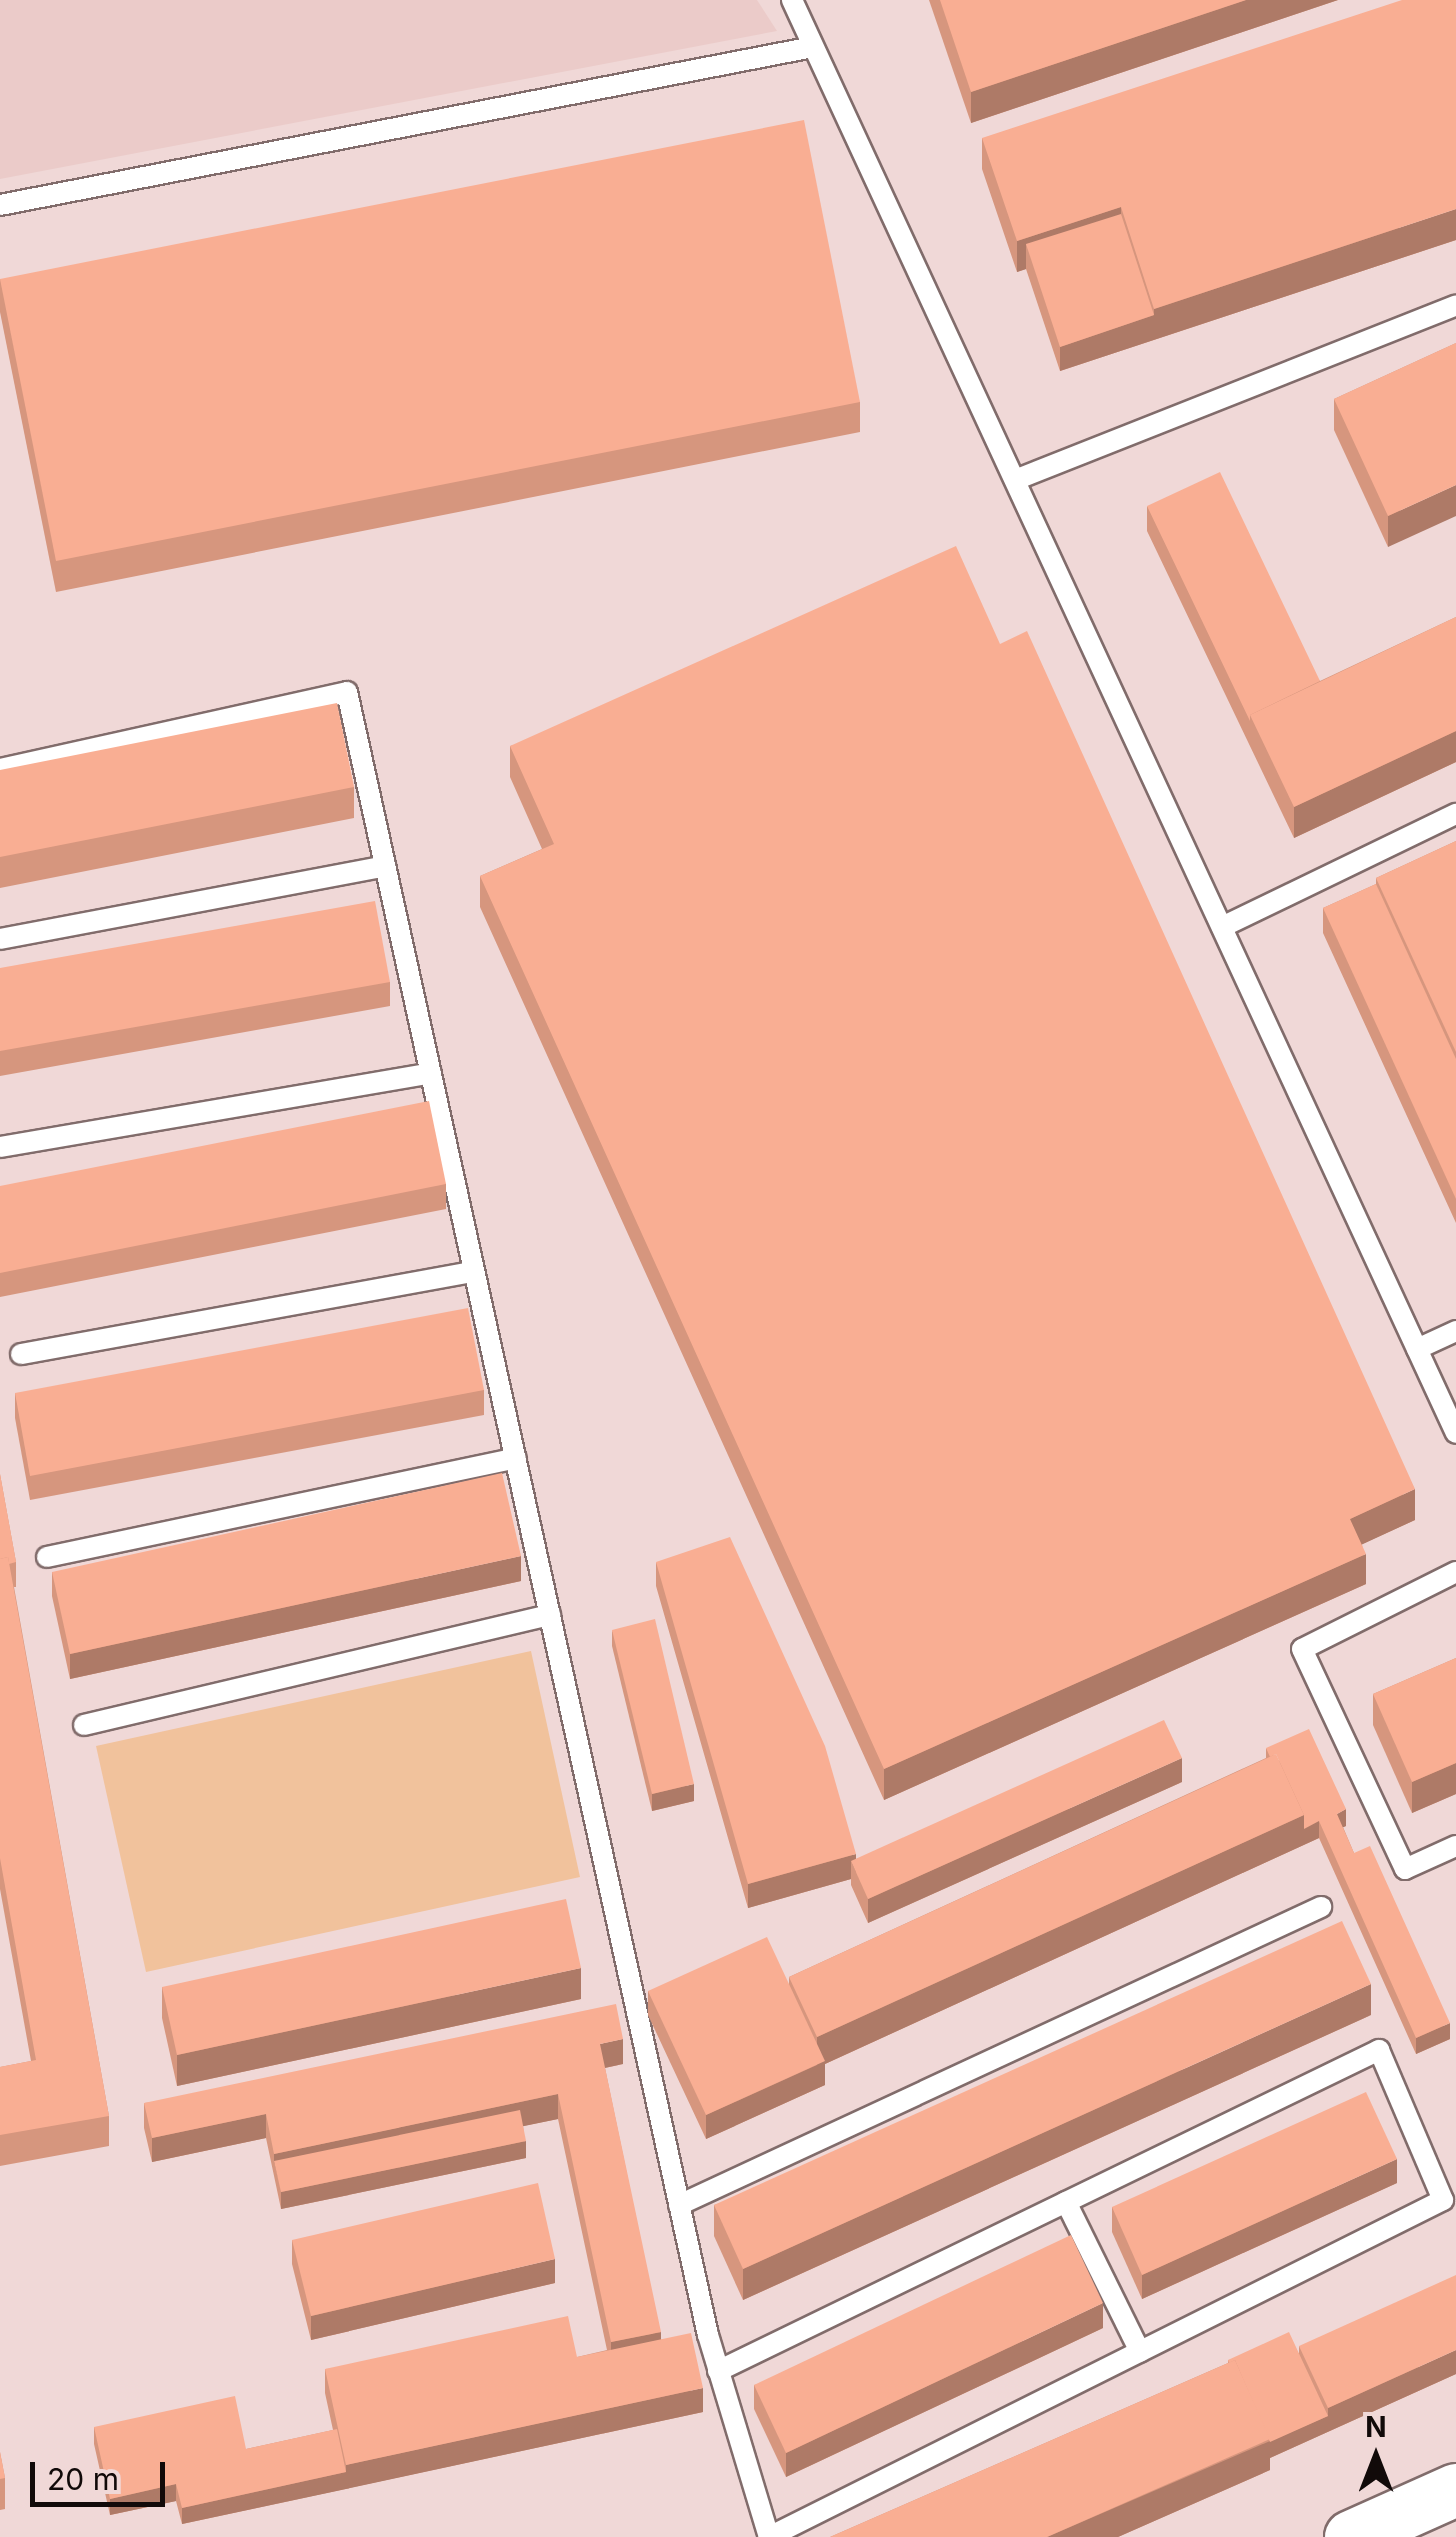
<!DOCTYPE html>
<html>
<head>
<meta charset="utf-8">
<style>
	body { margin:0 }
	#map { position:relative; width:1456px; height:2537px; overflow:hidden; background:#f0d8d7; font-family:Inter,sans-serif }
	div>[style] { position:absolute }
	.built>* { inset:0; background:#ebcbc9 }
	.green>* { inset:0; background:#f1c29c }
	.roads { filter:drop-shadow(2px 0 #816c6b) drop-shadow(-2px 0 #816c6b) drop-shadow(0 2px #816c6b) drop-shadow(0 -2px #816c6b) }
	.lane>* { height:20px; margin:-10px; padding:0 10px; transform-origin:10px; border-radius:10px; background:#fff }
	.secondary>* { height:52px; margin:-26px; padding:0 26px; transform-origin:26px; border-radius:26px; background:#fff }
	.wall>* { inset:0; background:#d6967e }
	.shaded-wall>* { inset:0; background:#ae7a67 }
	.building>* { inset:0; background:#f9ae93 }
	span { translate:-50% -50%; white-space:nowrap; text-align:center; line-height:1.15; -webkit-text-stroke:9px #f0d8d7; paint-order:stroke }
	.north { position:absolute; left:1326px; top:2407px; width:100px; height:100px; -webkit-text-stroke:8px #f0d8d7; paint-order:stroke; rotate:0deg; font-size:28px; font-weight:700; line-height:40px; text-align:center; color:#110a09 }
	.north::after { content:''; display:block; margin:auto; width:35px; height:45px; background:#110a09; clip-path:polygon(50% 0,100% 100%,50% 72%,0 100%) }
	.scale { position:absolute; left:30px; top:2462px; width:135px; height:45px; box-sizing:border-box; border:5px solid #110a09; border-top:0; padding-left:12px; font-size:30px; line-height:35px; white-space:nowrap; color:#110a09; -webkit-text-stroke:8px #f0d8d7; paint-order:stroke }
</style>
</head>
<body>
<div id="map">
	<div class="built">
		<div style="clip-path:polygon(0 0,757px 0,777px 31px,0 179px)"></div>
	</div>
	<div class="green">
		<div style="clip-path:polygon(531px 1651px,580px 1877px,146px 1972px,96px 1746px)"></div>
	</div>
	<div class="roads">
		<div class="lane">
			<div style="left:792px;top:0;width:1579px;rotate:65.14deg"></div>
			<div style="left:0;top:205px;width:828px;rotate:-11deg"></div>
			<div style="left:1015px;top:480px;width:474px;rotate:-21.6deg"></div>
			<div style="left:0;top:769px;width:355px;rotate:-12.5deg"></div>
			<div style="left:347px;top:692px;width:1682px;rotate:77.61deg"></div>
			<div style="left:708px;top:2335px;width:211px;rotate:73.2deg"></div>
			<div style="left:1222px;top:927px;width:260px;rotate:-25.8deg"></div>
			<div style="left:0;top:939px;width:392px;rotate:-10.7deg"></div>
			<div style="left:0;top:1147px;width:437px;rotate:-9.7deg"></div>
			<div style="left:1417px;top:1349px;width:43px;rotate:-24.8deg"></div>
			<div style="left:21px;top:1354px;width:460px;rotate:-10.3deg"></div>
			<div style="left:47px;top:1557px;width:479px;rotate:-11.9deg"></div>
			<div style="left:1456px;top:1572px;width:172px;rotate:153.4deg"></div>
			<div style="left:1302px;top:1649px;width:243px;rotate:64.9deg"></div>
			<div style="left:1405px;top:1869px;width:56px;rotate:-24.3deg"></div>
			<div style="left:84px;top:1725px;width:479px;rotate:-13.3deg"></div>
			<div style="left:1066px;top:2202px;width:167px;rotate:63.7deg"></div>
			<div style="left:679px;top:2205px;width:708px;rotate:-24.9deg"></div>
			<div style="left:718px;top:2371px;width:735px;rotate:-25.9deg"></div>
			<div style="left:1379px;top:2050px;width:163px;rotate:66.9deg"></div>
			<div style="left:1443px;top:2200px;width:754px;rotate:153.43deg"></div>
		</div>
		<div class="secondary">
			<div style="left:1351px;top:2537px;width:115px;rotate:-24.1deg"></div>
		</div>
	</div>
	<div class="wall">
		<div style="clip-path:polygon(929px 0,1338px 0,971px 123px)"></div>
		<div style="clip-path:polygon(982px 138px,1456px 240px,1060px 371px,1026px 269px,1017px 272px,982px 169px)"></div>
		<div style="clip-path:polygon(0 279px,860px 402px,860px 432px,56px 592px,0 312px)"></div>
		<div style="clip-path:polygon(1456px 343px,1388px 547px,1334px 430px,1334px 399px)"></div>
		<div style="clip-path:polygon(1147px 506px,1320px 681px,1456px 617px,1456px 762px,1294px 838px,1147px 531px)"></div>
		<div style="clip-path:polygon(1000px 644px,1415px 1520px,1362px 1544px,1366px 1584px,884px 1800px,480px 907px,480px 876px,542px 849px,510px 777px,510px 746px)"></div>
		<div style="clip-path:polygon(0 770px,354px 787px,354px 818px,0 888px)"></div>
		<div style="clip-path:polygon(1456px 841px,1456px 1223px,1323px 933px,1323px 908px,1376px 884px,1376px 878px)"></div>
		<div style="clip-path:polygon(0 968px,390px 982px,390px 1006px,0 1076px)"></div>
		<div style="clip-path:polygon(446px 1184px,446px 1209px,0 1297px,0 1186px)"></div>
		<div style="clip-path:polygon(484px 1390px,484px 1415px,30px 1500px,15px 1418px,15px 1393px)"></div>
		<div style="clip-path:polygon(0 1474px,16px 1562px,16px 1587px,14px 1587px,109px 2116px,109px 2146px,0 2166px,0 2067px,31px 2061px,0 1889px)"></div>
		<div style="clip-path:polygon(656px 1562px,856px 1859px,1182px 1782px,868px 1923px,851px 1885px,851px 1879px,748px 1908px,656px 1586px)"></div>
		<div style="clip-path:polygon(52px 1572px,521px 1581px,70px 1679px,52px 1596px)"></div>
		<div style="clip-path:polygon(612px 1630px,694px 1801px,652px 1811px,612px 1646px)"></div>
		<div style="clip-path:polygon(1456px 1658px,1456px 1794px,1412px 1813px,1373px 1725px,1373px 1694px)"></div>
		<div style="clip-path:polygon(1266px 1748px,1346px 1826px,1343px 1827px,1354px 1853px,1450px 2039px,1416px 2054px,1319px 1838px,825px 2064px,825px 2085px,706px 2139px,648px 2015px,648px 1991px,789px 1984px,789px 1977px,1266px 1758px)"></div>
		<div style="clip-path:polygon(162px 1987px,581px 1999px,177px 2086px,162px 2018px)"></div>
		<div style="clip-path:polygon(1371px 2015px,743px 2300px,714px 2236px,714px 2205px)"></div>
		<div style="clip-path:polygon(623px 2064px,605px 2068px,661px 2339px,703px 2412px,182px 2524px,176px 2501px,110px 2515px,94px 2444px,94px 2427px,246px 2449px,333px 2430px,325px 2393px,325px 2369px,577px 2357px,607px 2350px,558px 2119px,523px 2126px,526px 2158px,281px 2209px,266px 2138px,152px 2162px,144px 2128px,144px 2103px)"></div>
		<div style="clip-path:polygon(1397px 2183px,1142px 2299px,1112px 2232px,1112px 2207px)"></div>
		<div style="clip-path:polygon(292px 2240px,555px 2283px,311px 2340px,292px 2264px)"></div>
		<div style="clip-path:polygon(1103px 2328px,786px 2477px,754px 2409px,754px 2385px)"></div>
		<div style="clip-path:polygon(1299px 2346px,1456px 2374px,1270px 2458px,1270px 2470px,1118px 2537px,830px 2537px,1228px 2363px,1228px 2360px,1299px 2353px)"></div>
		<div style="clip-path:polygon(0 2452px,5px 2478px,5px 2509px,0 2510px)"></div>
	</div>
	<div class="shaded-wall">
		<div style="clip-path:polygon(1246px 0,1338px 0,971px 123px,971px 92px)"></div>
		<div style="clip-path:polygon(1121px 207px,1121px 238px,1026px 244px,1026px 269px,1017px 272px,1017px 241px)"></div>
		<div style="clip-path:polygon(1456px 209px,1456px 240px,1060px 371px,1060px 347px,1154px 315px,1154px 309px)"></div>
		<div style="clip-path:polygon(1456px 485px,1456px 516px,1388px 547px,1388px 516px)"></div>
		<div style="clip-path:polygon(1456px 731px,1456px 762px,1294px 838px,1294px 807px)"></div>
		<div style="clip-path:polygon(1415px 1489px,1415px 1520px,1350px 1550px,1350px 1519px)"></div>
		<div style="clip-path:polygon(1366px 1554px,1366px 1584px,884px 1800px,884px 1769px)"></div>
		<div style="clip-path:polygon(521px 1556px,521px 1581px,70px 1679px,70px 1654px)"></div>
		<div style="clip-path:polygon(1182px 1758px,1182px 1782px,868px 1923px,868px 1899px)"></div>
		<div style="clip-path:polygon(1456px 1763px,1456px 1794px,1412px 1813px,1412px 1782px)"></div>
		<div style="clip-path:polygon(694px 1784px,694px 1801px,652px 1811px,652px 1794px)"></div>
		<div style="clip-path:polygon(1346px 1809px,1346px 1826px,1337px 1830px,1337px 1814px)"></div>
		<div style="clip-path:polygon(1304px 1815px,1319px 1821px,1319px 1838px,825px 2064px,825px 2085px,706px 2139px,706px 2115px,817px 2065px,817px 2037px)"></div>
		<div style="clip-path:polygon(856px 1854px,856px 1872px,851px 1861px,851px 1879px,748px 1908px,748px 1884px)"></div>
		<div style="clip-path:polygon(581px 1968px,581px 1999px,177px 2086px,177px 2055px)"></div>
		<div style="clip-path:polygon(1371px 1984px,1371px 2015px,743px 2300px,743px 2269px)"></div>
		<div style="clip-path:polygon(1450px 2023px,1450px 2039px,1416px 2054px,1416px 2038px)"></div>
		<div style="clip-path:polygon(623px 2039px,623px 2064px,600px 2069px,600px 2044px)"></div>
		<div style="clip-path:polygon(558px 2094px,558px 2119px,278px 2177px,274px 2161px,274px 2178px,274px 2154px)"></div>
		<div style="clip-path:polygon(266px 2114px,266px 2138px,152px 2162px,152px 2138px)"></div>
		<div style="clip-path:polygon(526px 2141px,526px 2158px,281px 2209px,281px 2192px)"></div>
		<div style="clip-path:polygon(1397px 2159px,1397px 2183px,1142px 2299px,1142px 2275px)"></div>
		<div style="clip-path:polygon(555px 2259px,555px 2283px,311px 2340px,311px 2316px)"></div>
		<div style="clip-path:polygon(1103px 2303px,1103px 2328px,786px 2477px,786px 2453px)"></div>
		<div style="clip-path:polygon(661px 2332px,661px 2356px,611px 2367px,611px 2342px)"></div>
		<div style="clip-path:polygon(1456px 2350px,1456px 2374px,1270px 2458px,1270px 2470px,1118px 2537px,1047px 2537px,1328px 2416px,1328px 2408px)"></div>
		<div style="clip-path:polygon(703px 2388px,703px 2412px,346px 2489px,346px 2465px)"></div>
		<div style="clip-path:polygon(346px 2472px,346px 2489px,182px 2524px,182px 2508px)"></div>
		<div style="clip-path:polygon(176px 2484px,176px 2501px,110px 2515px,110px 2499px)"></div>
	</div>
	<div class="building">
		<div style="clip-path:polygon(940px 0,1246px 0,971px 92px)"></div>
		<div style="clip-path:polygon(1402px 0,1456px 0,1456px 209px,1154px 309px,1121px 207px,1017px 241px,982px 138px)"></div>
		<div style="clip-path:polygon(804px 120px,860px 402px,56px 561px,0 279px)"></div>
		<div style="clip-path:polygon(1121px 214px,1154px 315px,1060px 347px,1026px 244px)"></div>
		<div style="clip-path:polygon(1456px 343px,1456px 485px,1388px 516px,1334px 399px)"></div>
		<div style="clip-path:polygon(1220px 472px,1320px 681px,1250px 715px,1250px 721px,1147px 506px)"></div>
		<div style="clip-path:polygon(956px 546px,1000px 644px,1027px 631px,1415px 1489px,1350px 1519px,1366px 1554px,884px 1769px,480px 876px,554px 844px,510px 746px)"></div>
		<div style="clip-path:polygon(1456px 617px,1456px 731px,1294px 807px,1250px 715px)"></div>
		<div style="clip-path:polygon(337px 703px,354px 787px,0 857px,0 770px)"></div>
		<div style="clip-path:polygon(1456px 841px,1456px 1052px,1376px 878px)"></div>
		<div style="clip-path:polygon(1376px 884px,1456px 1059px,1456px 1199px,1323px 908px)"></div>
		<div style="clip-path:polygon(375px 901px,390px 982px,0 1051px,0 968px)"></div>
		<div style="clip-path:polygon(429px 1101px,446px 1184px,0 1273px,0 1186px)"></div>
		<div style="clip-path:polygon(468px 1308px,484px 1390px,30px 1476px,15px 1393px)"></div>
		<div style="clip-path:polygon(502px 1473px,521px 1556px,70px 1654px,52px 1572px)"></div>
		<div style="clip-path:polygon(0 1474px,16px 1562px,9px 1564px,8px 1557px,0 1559px)"></div>
		<div style="clip-path:polygon(730px 1537px,825px 1746px,856px 1854px,748px 1884px,656px 1562px)"></div>
		<div style="clip-path:polygon(8px 1557px,109px 2116px,0 2135px,0 2067px,36px 2060px,0 1858px,0 1559px)"></div>
		<div style="clip-path:polygon(655px 1619px,694px 1784px,652px 1794px,612px 1630px)"></div>
		<div style="clip-path:polygon(1456px 1658px,1456px 1763px,1412px 1782px,1373px 1694px)"></div>
		<div style="clip-path:polygon(1164px 1720px,1182px 1758px,868px 1899px,851px 1861px)"></div>
		<div style="clip-path:polygon(1309px 1729px,1346px 1809px,1337px 1814px,1354px 1853px,1370px 1846px,1450px 2023px,1416px 2038px,1319px 1821px,1304px 1829px,1304px 1815px,1276px 1754px,1270px 1757px,1266px 1748px)"></div>
		<div style="clip-path:polygon(1276px 1754px,1304px 1815px,817px 2037px,789px 1977px)"></div>
		<div style="clip-path:polygon(566px 1899px,581px 1968px,177px 2055px,162px 1987px)"></div>
		<div style="clip-path:polygon(1342px 1921px,1371px 1984px,743px 2269px,714px 2205px)"></div>
		<div style="clip-path:polygon(767px 1937px,825px 2061px,706px 2115px,648px 1991px)"></div>
		<div style="clip-path:polygon(616px 2004px,623px 2039px,600px 2044px,661px 2332px,611px 2342px,558px 2094px,274px 2154px,266px 2114px,152px 2138px,144px 2103px)"></div>
		<div style="clip-path:polygon(1366px 2092px,1397px 2159px,1142px 2275px,1112px 2207px)"></div>
		<div style="clip-path:polygon(520px 2110px,526px 2141px,281px 2192px,274px 2161px)"></div>
		<div style="clip-path:polygon(538px 2183px,555px 2259px,311px 2316px,292px 2240px)"></div>
		<div style="clip-path:polygon(1071px 2235px,1103px 2303px,786px 2453px,754px 2385px)"></div>
		<div style="clip-path:polygon(1456px 2275px,1456px 2350px,1328px 2408px,1299px 2346px)"></div>
		<div style="clip-path:polygon(568px 2316px,577px 2357px,691px 2333px,703px 2388px,346px 2465px,325px 2369px)"></div>
		<div style="clip-path:polygon(1289px 2332px,1328px 2416px,1270px 2442px,1235px 2360px,1229px 2363px,1228px 2360px)"></div>
		<div style="clip-path:polygon(1235px 2360px,1270px 2439px,1047px 2537px,830px 2537px)"></div>
		<div style="clip-path:polygon(235px 2396px,246px 2449px,337px 2429px,346px 2472px,182px 2508px,176px 2484px,110px 2499px,94px 2427px)"></div>
		<div style="clip-path:polygon(0 2452px,5px 2478px,0 2479px)"></div>
	</div>
	<div class="north">N</div>
	<div class="scale">20 m</div>
</div>
</body>
</html>
